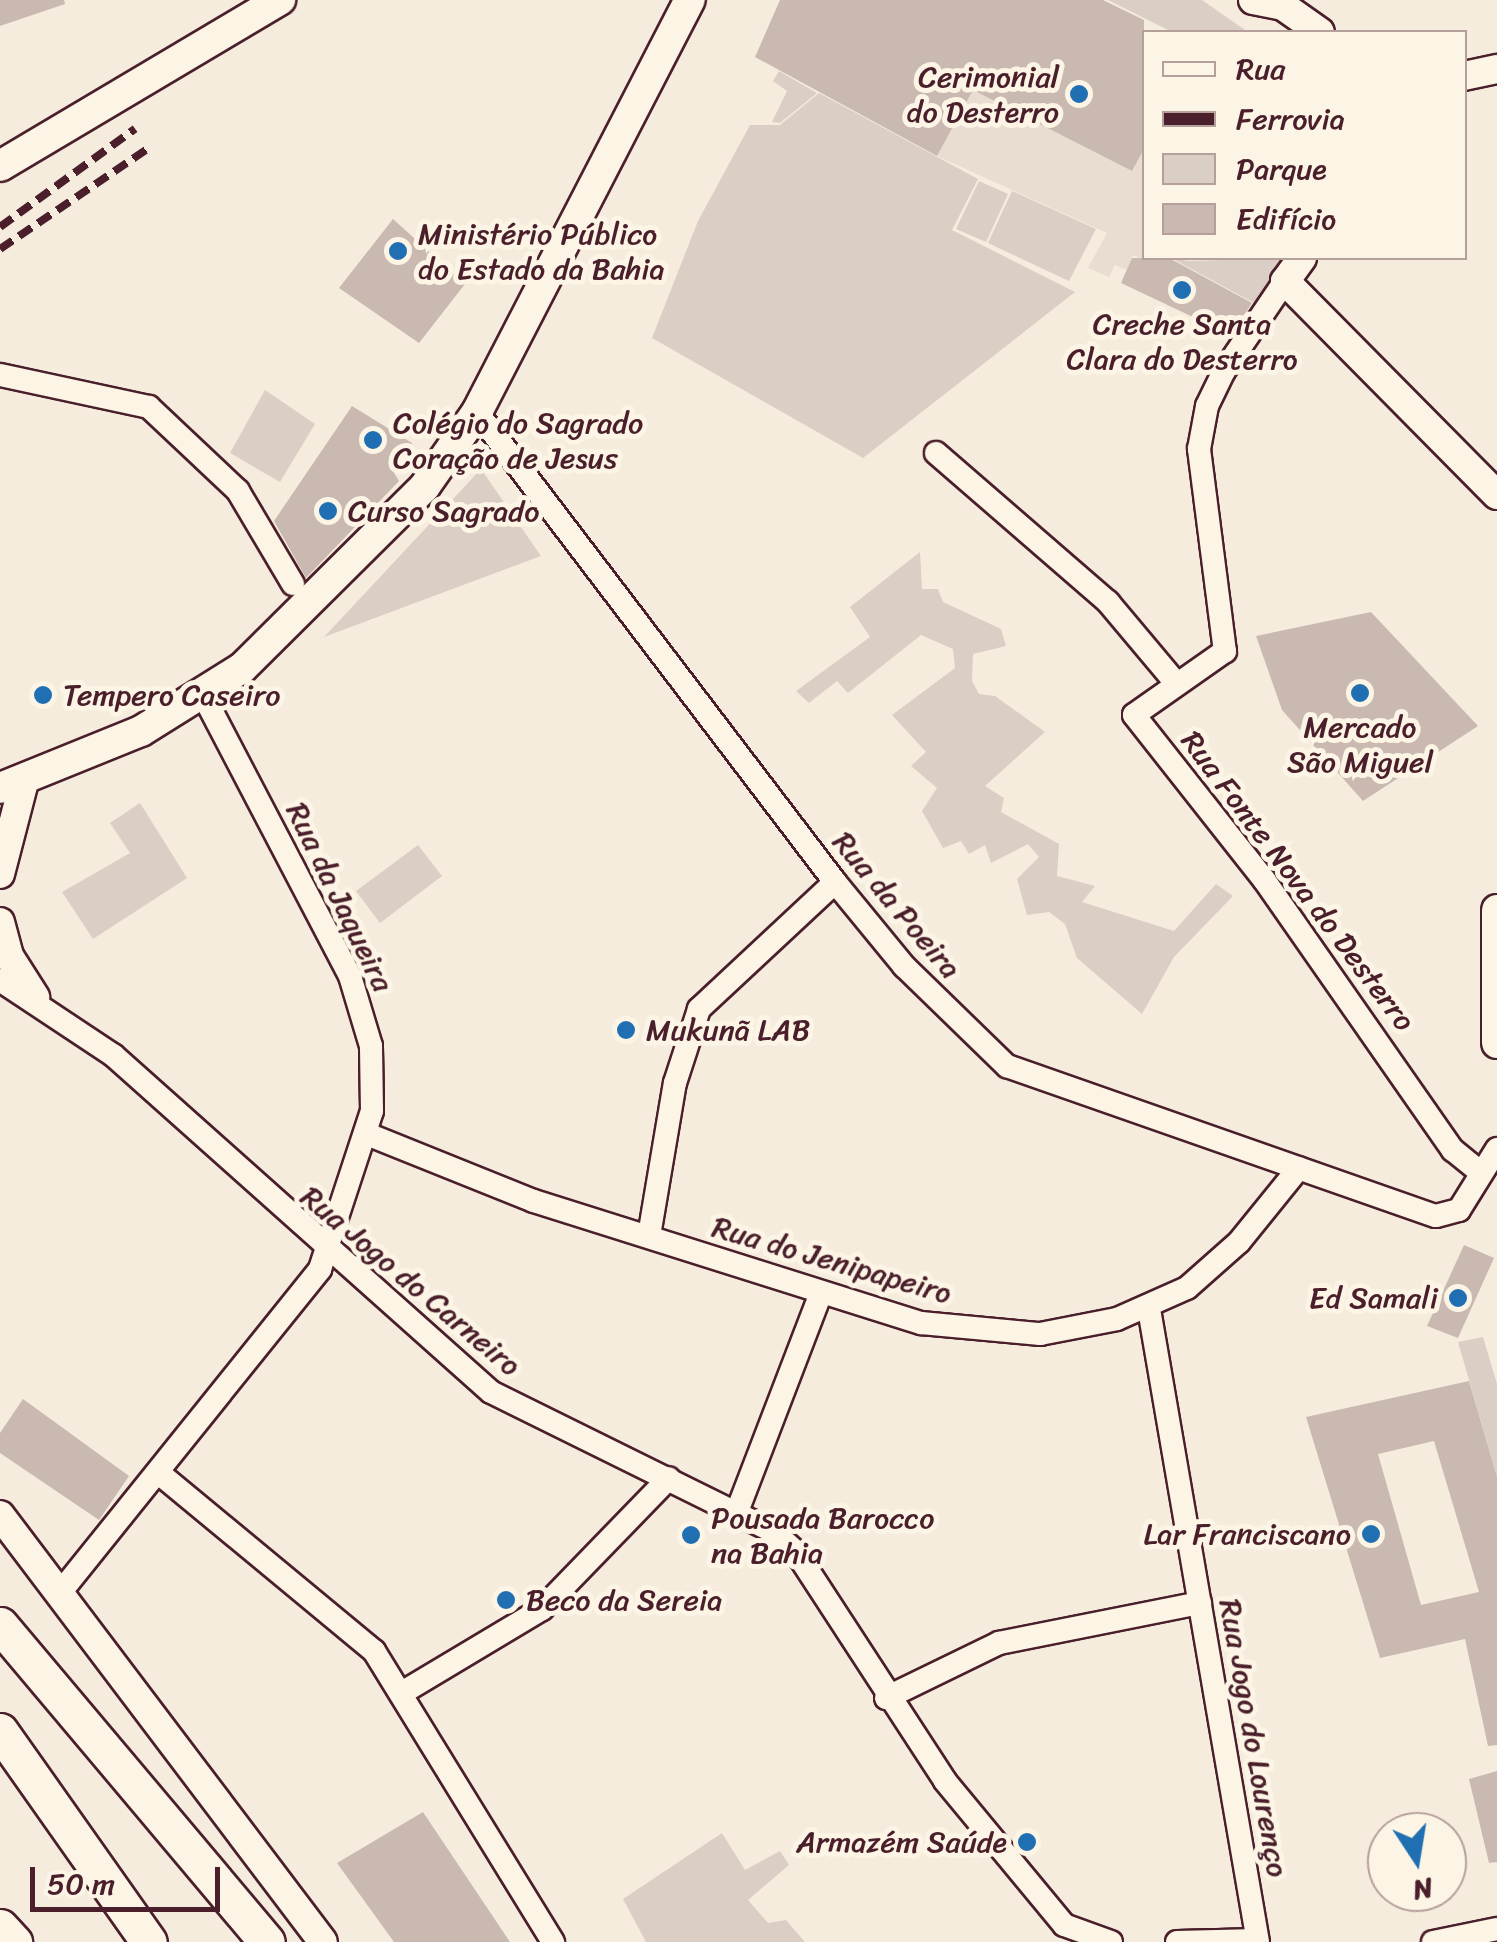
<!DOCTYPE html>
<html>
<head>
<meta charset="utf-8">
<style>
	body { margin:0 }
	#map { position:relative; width:1497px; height:1942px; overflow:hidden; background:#f5ecde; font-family:Sriracha,sans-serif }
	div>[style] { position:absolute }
	.built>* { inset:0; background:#e8ddd0 }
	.green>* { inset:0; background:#dbcec4 }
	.building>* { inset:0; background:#cab9b1 }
	.roads { filter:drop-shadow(2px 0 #4a1f2b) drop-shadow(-2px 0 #4a1f2b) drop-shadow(0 2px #4a1f2b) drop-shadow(0 -2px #4a1f2b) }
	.minor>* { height:22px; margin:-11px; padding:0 11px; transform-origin:11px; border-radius:11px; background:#fcf5e5 }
	.tertiary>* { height:28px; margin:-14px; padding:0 14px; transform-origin:14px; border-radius:14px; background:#fcf5e5 }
	.secondary>* { height:30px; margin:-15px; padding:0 15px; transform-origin:15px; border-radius:15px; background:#fcf5e5 }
	.primary>* { height:35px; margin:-17.5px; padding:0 17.5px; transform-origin:17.5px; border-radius:17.5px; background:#fcf5e5 }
	.rail>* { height:8px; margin-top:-4px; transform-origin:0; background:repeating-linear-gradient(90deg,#4a1f2b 0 15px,transparent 0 23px) }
	.dots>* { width:28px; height:28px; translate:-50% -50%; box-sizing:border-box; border:5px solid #fcf5e5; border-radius:50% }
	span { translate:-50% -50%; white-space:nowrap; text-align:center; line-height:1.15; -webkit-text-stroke:10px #fcf5e5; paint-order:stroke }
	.poi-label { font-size:30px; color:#4a1f2b }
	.right { translate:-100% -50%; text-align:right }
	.left { translate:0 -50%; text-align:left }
	.street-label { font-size:30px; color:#4a1f2b }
	.legend { position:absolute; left:1142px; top:30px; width:325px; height:230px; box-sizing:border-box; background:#fcf5e5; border:2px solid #b59f9b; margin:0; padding:12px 18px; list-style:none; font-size:30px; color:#4a1f2b }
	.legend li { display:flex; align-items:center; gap:20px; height:50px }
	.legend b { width:50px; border:2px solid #b59f9b }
	.north { position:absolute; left:1367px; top:1812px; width:100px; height:100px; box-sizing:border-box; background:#fcf5e5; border:2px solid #b59f9b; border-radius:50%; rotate:168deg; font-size:28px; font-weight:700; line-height:40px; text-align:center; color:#4a1f2b }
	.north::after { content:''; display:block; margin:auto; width:35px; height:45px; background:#1f6fb2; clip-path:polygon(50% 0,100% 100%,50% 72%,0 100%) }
	.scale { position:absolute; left:30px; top:1867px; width:190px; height:45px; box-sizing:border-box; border:5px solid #4a1f2b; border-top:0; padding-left:12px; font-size:30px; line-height:35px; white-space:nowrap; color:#4a1f2b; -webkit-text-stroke:8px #fcf5e5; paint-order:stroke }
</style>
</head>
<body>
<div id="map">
	<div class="built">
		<div style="clip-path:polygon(973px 90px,1132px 171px,1144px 149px,1145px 260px,1133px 255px,1127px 270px,1115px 265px,1109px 277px,1088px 268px,1107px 233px,937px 156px)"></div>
	</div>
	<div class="green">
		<div style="clip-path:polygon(1108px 0,1202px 0,1248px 32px,1172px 32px)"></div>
		<div style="clip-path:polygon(779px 71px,817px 93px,780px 123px,772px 122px,787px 91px,773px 81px)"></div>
		<div style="clip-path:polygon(819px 93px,978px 179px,952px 230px,1075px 292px,863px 458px,652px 338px,698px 221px,750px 125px,780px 125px)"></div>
		<div style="clip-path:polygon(979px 181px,1008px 194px,986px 242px,956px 229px)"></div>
		<div style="clip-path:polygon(1012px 191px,1096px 229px,1069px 281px,988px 243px)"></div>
		<div style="clip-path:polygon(1171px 258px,1189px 261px,1284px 258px,1254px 303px)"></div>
		<div style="clip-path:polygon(265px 390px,315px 424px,280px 482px,230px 453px)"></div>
		<div style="clip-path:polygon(481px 469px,541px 556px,324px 637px)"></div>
		<div style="clip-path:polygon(920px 552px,922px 589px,938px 589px,943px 602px,1001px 629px,1006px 646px,973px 654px,972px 681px,979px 694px,995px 696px,1045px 732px,985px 786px,1004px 798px,1001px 812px,1059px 844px,1057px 876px,1095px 886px,1082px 902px,1174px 931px,1216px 884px,1233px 896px,1174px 957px,1142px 1014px,1077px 958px,1065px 924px,1049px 912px,1027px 915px,1017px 879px,1039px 857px,1028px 844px,991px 863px,985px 845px,969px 854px,961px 841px,943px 848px,922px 811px,937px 788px,911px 766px,926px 752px,892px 715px,955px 668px,953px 649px,921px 635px,848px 693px,837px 681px,809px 703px,796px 691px,870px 637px,850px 607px)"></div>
		<div style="clip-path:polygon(140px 803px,187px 878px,93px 939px,62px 892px,130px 853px,110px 823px)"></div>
		<div style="clip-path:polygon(418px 845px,442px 876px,380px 923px,356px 891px)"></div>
		<div style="clip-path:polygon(1483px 1337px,1497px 1384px,1497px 1477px,1458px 1342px)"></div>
		<div style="clip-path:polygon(722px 1833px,745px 1870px,780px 1851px,789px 1865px,748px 1900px,768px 1923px,786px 1920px,805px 1942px,646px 1942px,623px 1899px)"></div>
	</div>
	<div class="building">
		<div style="clip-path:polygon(0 0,64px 0,65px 4px,0 26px)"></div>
		<div style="clip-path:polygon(780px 0,1103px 0,1144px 20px,1144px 149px,1132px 171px,973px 90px,937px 156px,755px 57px)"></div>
		<div style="clip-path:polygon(393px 219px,465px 284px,419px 343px,339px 288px)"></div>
		<div style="clip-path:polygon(1132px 258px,1169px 258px,1252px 303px,1231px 335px,1121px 283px)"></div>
		<div style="clip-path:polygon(352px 406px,412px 443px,394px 473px,399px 481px,306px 578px,274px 521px)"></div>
		<div style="clip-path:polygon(1371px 612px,1478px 726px,1363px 801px,1282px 710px,1256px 636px)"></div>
		<div style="clip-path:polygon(1464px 1245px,1494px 1258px,1458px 1338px,1427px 1326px)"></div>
		<div style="clip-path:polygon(evenodd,1469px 1381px,1497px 1477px,1497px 1745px,1488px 1746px,1465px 1639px,1380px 1658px,1306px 1417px,1469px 1381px,1434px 1441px,1479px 1592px,1421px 1605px,1378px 1454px,1434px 1441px)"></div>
		<div style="clip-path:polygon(23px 1399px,129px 1476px,99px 1520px,0 1453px,0 1433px)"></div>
		<div style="clip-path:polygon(1497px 1771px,1497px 1862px,1489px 1863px,1469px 1779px)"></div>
		<div style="clip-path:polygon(423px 1812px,510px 1942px,394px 1942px,337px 1863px)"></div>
	</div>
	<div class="roads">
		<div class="minor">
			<div style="left:1285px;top:281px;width:109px;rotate:124.1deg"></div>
			<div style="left:1224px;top:371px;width:39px;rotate:116deg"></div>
			<div style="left:1207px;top:406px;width:44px;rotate:100.5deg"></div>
			<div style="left:1199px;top:449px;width:204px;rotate:82.7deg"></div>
			<div style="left:1225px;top:651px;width:111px;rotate:144.9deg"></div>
			<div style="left:1134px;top:715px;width:211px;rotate:51.7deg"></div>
			<div style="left:1265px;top:881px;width:328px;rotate:55.1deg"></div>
			<div style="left:1453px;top:1150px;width:33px;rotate:39deg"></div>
			<div style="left:0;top:375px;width:152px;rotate:12.1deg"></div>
			<div style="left:149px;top:407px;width:122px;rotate:43.3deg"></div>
			<div style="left:238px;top:491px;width:108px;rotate:59.4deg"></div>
			<div style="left:477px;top:412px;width:591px;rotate:52.7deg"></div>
			<div style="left:835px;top:882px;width:109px;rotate:50.6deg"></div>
			<div style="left:904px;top:966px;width:144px;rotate:44.2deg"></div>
			<div style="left:1007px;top:1066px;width:454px;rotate:19.3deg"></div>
			<div style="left:1436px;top:1216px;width:24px;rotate:-15deg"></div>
			<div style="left:1459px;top:1210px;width:72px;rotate:-58.1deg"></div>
			<div style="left:936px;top:453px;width:228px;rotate:40.9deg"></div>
			<div style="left:1108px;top:602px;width:106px;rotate:50deg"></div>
			<div style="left:0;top:980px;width:136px;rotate:33.6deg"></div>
			<div style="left:113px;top:1055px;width:506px;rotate:41.72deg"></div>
			<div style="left:491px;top:1392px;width:316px;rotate:26.3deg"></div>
			<div style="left:774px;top:1532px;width:30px;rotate:42deg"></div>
			<div style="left:796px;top:1552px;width:273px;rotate:56.9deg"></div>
			<div style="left:945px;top:1781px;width:187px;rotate:50.4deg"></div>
			<div style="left:1064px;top:1925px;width:50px;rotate:19.9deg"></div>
			<div style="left:367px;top:1134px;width:180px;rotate:21.9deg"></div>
			<div style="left:534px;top:1201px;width:406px;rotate:17.5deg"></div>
			<div style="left:921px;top:1323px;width:120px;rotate:5.3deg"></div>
			<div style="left:1040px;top:1334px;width:78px;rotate:-11deg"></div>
			<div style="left:1117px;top:1319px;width:77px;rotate:-23.9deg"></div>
			<div style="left:1187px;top:1288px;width:69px;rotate:-41.5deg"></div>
			<div style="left:1239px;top:1242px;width:95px;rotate:-51deg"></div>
			<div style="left:649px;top:1236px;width:155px;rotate:-80.4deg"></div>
			<div style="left:675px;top:1083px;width:78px;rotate:-72deg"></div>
			<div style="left:699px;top:1009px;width:186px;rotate:-43deg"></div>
			<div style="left:1149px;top:1309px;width:642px;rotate:80.23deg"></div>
			<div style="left:160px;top:1474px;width:278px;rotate:39.6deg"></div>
			<div style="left:374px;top:1651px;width:342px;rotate:58.4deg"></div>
			<div style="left:738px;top:1509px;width:231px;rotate:-69deg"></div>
			<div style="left:59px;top:1594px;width:417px;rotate:-51.2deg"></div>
			<div style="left:320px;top:1269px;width:166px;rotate:-71.8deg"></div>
			<div style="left:372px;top:1111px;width:65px;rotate:-90.9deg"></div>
			<div style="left:371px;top:1046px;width:73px;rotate:-106.7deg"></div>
			<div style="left:350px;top:976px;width:317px;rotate:-117.6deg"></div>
			<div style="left:405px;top:1691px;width:160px;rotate:-30.9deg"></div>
			<div style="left:542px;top:1609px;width:182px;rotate:-45.9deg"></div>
			<div style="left:886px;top:1698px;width:126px;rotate:-26deg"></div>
			<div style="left:999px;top:1643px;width:205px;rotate:-11.3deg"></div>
			<div style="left:1177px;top:1942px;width:80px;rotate:-1.4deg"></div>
			<div style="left:1433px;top:1942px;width:65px;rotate:-11.5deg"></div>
		</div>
		<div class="tertiary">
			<div style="left:1253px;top:0;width:31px;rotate:11deg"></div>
			<div style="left:1283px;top:6px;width:45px;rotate:35.1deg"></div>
			<div style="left:1464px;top:76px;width:34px;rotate:-12deg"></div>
			<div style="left:1302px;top:258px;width:29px;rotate:126deg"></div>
			<div style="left:1285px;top:281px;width:301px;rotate:45.3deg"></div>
			<div style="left:0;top:874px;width:95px;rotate:-75.4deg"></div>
			<div style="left:0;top:922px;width:35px;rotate:75deg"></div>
			<div style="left:9px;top:956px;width:49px;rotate:57.6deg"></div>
			<div style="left:0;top:1515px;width:535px;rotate:52.89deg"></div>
		</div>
		<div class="secondary">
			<div style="left:0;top:166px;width:326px;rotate:-30.7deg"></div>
			<div style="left:0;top:788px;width:152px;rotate:-22deg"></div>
			<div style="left:141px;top:731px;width:119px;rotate:-32deg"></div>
			<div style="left:242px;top:668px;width:258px;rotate:-44.8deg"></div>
			<div style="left:425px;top:486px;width:90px;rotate:-54.9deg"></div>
			<div style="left:477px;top:412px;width:464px;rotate:-62.7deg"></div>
			<div style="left:1497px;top:910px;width:133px;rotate:90deg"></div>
		</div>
		<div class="primary">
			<div style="left:0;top:1625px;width:414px;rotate:49.9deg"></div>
			<div style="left:0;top:1731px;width:258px;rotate:54.8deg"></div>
			<div style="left:0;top:1927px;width:21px;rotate:47deg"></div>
		</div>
	</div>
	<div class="rail">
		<div style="left:0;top:227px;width:167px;rotate:-36deg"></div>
		<div style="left:0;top:249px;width:178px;rotate:-34.2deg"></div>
	</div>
	<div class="dots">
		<div style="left:1079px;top:94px;background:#1f6fb2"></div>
		<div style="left:398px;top:251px;background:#1f6fb2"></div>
		<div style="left:1182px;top:290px;background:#1f6fb2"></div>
		<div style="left:373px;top:440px;background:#1f6fb2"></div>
		<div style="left:328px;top:511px;background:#1f6fb2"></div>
		<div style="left:1360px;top:693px;background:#1f6fb2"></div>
		<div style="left:43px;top:695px;background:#1f6fb2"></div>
		<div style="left:626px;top:1030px;background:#1f6fb2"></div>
		<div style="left:1458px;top:1298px;background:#1f6fb2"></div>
		<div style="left:1371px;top:1534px;background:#1f6fb2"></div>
		<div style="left:691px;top:1535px;background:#1f6fb2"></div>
		<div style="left:506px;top:1600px;background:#1f6fb2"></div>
		<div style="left:1027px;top:1842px;background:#1f6fb2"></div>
	</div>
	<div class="poi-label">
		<span class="right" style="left:1059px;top:94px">Cerimonial<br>do Desterro</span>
		<span class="left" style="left:418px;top:251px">Ministério Público<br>do Estado da Bahia</span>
		<span style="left:1182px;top:341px">Creche Santa<br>Clara do Desterro</span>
		<span class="left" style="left:393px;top:440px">Colégio do Sagrado<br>Coração de Jesus</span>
		<span class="left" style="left:348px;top:511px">Curso Sagrado</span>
		<span class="left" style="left:63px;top:695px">Tempero Caseiro</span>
		<span style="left:1360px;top:744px">Mercado<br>São Miguel</span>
		<span class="left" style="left:646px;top:1030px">Mukunã LAB</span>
		<span class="right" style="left:1438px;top:1298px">Ed Samali</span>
		<span class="left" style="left:711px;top:1535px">Pousada Barocco<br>na Bahia</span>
		<span class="right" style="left:1351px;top:1534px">Lar Franciscano</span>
		<span class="left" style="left:526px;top:1600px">Beco da Sereia</span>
		<span class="right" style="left:1007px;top:1842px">Armazém Saúde</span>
	</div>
	<div class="street-label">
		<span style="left:1298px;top:881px;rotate:53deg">Rua Fonte Nova do Desterro</span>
		<span style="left:340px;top:897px;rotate:64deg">Rua da Jaqueira</span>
		<span style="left:897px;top:905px;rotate:50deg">Rua da Poeira</span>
		<span style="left:832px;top:1260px;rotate:16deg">Rua do Jenipapeiro</span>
		<span style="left:411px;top:1281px;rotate:40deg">Rua Jogo do Carneiro</span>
		<span style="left:1254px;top:1738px;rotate:80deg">Rua Jogo do Lourenço</span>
	</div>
	<ul class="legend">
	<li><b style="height:12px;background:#fcf5e5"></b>Rua</li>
	<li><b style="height:12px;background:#4a1f2b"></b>Ferrovia</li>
	<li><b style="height:28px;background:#dbcec4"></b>Parque</li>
	<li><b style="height:28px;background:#cab9b1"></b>Edifício</li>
	</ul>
	<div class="north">N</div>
	<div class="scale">50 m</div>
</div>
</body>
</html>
